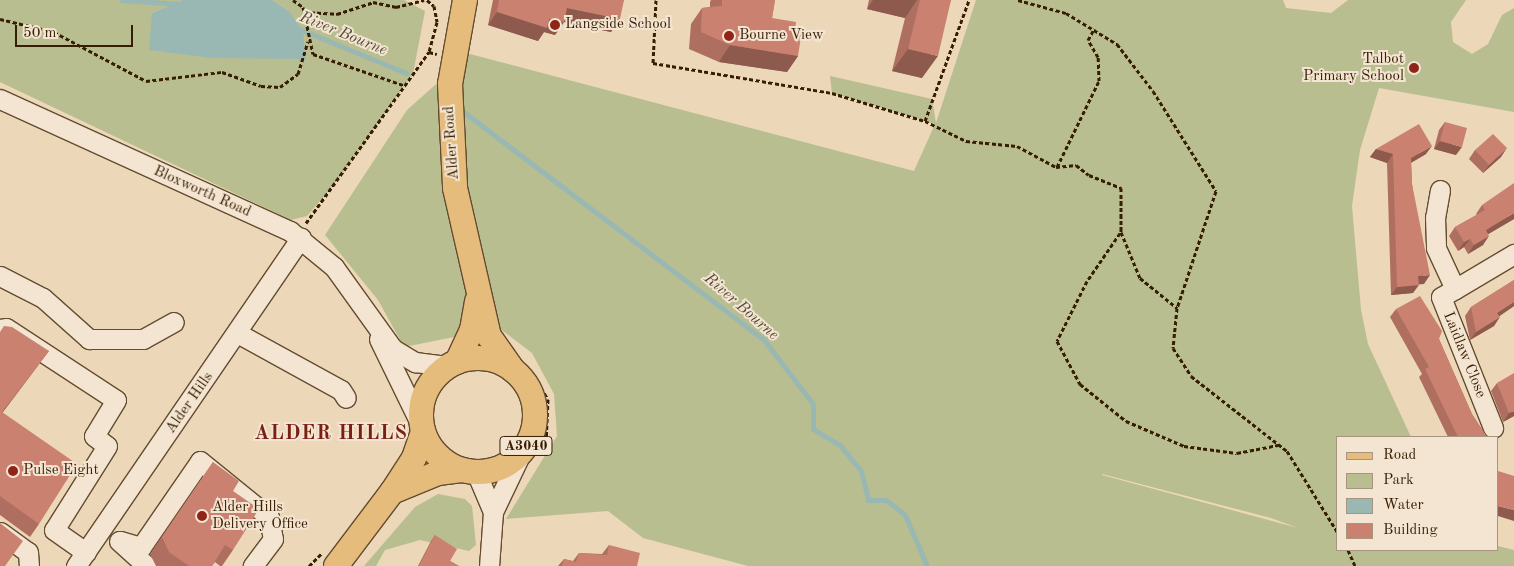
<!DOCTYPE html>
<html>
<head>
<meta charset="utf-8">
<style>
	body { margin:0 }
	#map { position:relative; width:1514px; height:566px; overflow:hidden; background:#ecd7b8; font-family:"Old Standard TT",serif }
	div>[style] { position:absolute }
	.green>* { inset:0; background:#b8be8f }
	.water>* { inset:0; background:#99b8b3 }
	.stream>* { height:5px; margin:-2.5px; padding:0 2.5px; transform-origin:2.5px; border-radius:2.5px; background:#99b8b3 }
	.path>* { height:3px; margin-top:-1.5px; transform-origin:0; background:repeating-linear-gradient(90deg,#371e03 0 4px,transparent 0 6.5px) }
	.roads { filter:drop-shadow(1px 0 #644c30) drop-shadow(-1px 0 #644c30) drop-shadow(0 1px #644c30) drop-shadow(0 -1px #644c30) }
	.minor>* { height:19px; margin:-9.5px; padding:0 9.5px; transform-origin:9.5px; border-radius:9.5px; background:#f3e5d1 }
	.major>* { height:24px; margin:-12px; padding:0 12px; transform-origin:12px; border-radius:12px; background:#e6bc7c }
	.major>.ring { margin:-12px; padding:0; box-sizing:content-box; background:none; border:24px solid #e6bc7c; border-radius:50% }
	.wall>* { inset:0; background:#af6f60 }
	.shaded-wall>* { inset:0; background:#8e5a4e }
	.building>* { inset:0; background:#cb8170 }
	.dots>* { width:14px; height:14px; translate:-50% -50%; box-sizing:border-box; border:2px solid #f3e5d1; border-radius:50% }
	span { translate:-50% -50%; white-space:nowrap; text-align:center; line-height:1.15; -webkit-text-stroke:4px #f3e5d1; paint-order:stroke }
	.shield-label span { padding:1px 4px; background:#f3e5d1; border:1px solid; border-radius:4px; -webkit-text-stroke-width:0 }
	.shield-label { font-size:14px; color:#371e03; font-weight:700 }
	.poi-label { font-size:15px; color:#371e03 }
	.left { translate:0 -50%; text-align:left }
	.right { translate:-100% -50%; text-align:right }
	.street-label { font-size:15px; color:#371e03 }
	.water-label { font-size:16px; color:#544c38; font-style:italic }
	.district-label { font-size:20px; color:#7a1f14; font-weight:700; letter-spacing:1px }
	.legend { position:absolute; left:1336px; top:436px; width:162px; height:115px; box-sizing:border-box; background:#f3e5d1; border:1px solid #a8957f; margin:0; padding:6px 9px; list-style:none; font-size:15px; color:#371e03 }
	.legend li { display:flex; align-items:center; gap:10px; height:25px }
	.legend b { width:25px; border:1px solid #a8957f }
	.scale { position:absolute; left:15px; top:25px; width:118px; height:22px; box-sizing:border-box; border:2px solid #371e03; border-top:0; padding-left:6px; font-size:15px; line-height:18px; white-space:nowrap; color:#371e03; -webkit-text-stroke:4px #f3e5d1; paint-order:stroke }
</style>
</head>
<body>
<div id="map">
	<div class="green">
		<div style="clip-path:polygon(0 0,182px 0,152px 13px,289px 11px,272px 0,404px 0,425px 11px,413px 74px,338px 180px,307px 216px,291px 220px,0 82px)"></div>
		<div style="clip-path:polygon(evenodd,976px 0,1283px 0,1286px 8px,1331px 13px,1348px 0,1466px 0,1451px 22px,1453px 42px,1472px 54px,1488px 44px,1502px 15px,1514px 8px,1514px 112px,1379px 88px,1360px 150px,1352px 206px,1361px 310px,1368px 344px,1411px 437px,1338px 437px,1338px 550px,1498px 550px,1498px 546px,1514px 550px,1514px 566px,748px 566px,643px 538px,608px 511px,506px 519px,557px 436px,554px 394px,532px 353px,499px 328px,404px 347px,378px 300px,325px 235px,407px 110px,470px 54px,914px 171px,935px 124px,832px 93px,830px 76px,932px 99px,936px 123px,976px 0,1102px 474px,1271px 518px,1298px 528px,1102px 475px,1102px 474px)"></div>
		<div style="clip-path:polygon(438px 494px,465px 499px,472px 506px,476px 545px,469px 551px,420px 540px,385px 550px,376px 566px,364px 566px,415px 507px)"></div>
	</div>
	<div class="water">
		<div style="clip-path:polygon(182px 0,272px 0,289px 11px,303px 32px,306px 59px,212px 58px,149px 50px,152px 13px)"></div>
	</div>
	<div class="stream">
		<div style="left:122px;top:0;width:57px;rotate:4deg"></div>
		<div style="left:297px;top:28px;width:118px;rotate:22.4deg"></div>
		<div style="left:465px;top:113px;width:375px;rotate:37.2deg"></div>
		<div style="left:764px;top:340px;width:81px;rotate:52.6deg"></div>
		<div style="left:813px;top:404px;width:25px;rotate:90deg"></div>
		<div style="left:813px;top:429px;width:31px;rotate:31deg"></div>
		<div style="left:840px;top:445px;width:33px;rotate:51deg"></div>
		<div style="left:861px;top:471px;width:30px;rotate:76deg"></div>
		<div style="left:868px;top:500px;width:18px"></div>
		<div style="left:886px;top:500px;width:24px;rotate:38deg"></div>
		<div style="left:905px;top:515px;width:56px;rotate:66.7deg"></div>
	</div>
	<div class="path">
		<div style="left:293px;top:0;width:12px;rotate:35deg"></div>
		<div style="left:303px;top:7px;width:48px;rotate:78deg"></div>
		<div style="left:313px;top:54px;width:98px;rotate:19deg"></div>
		<div style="left:427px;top:0;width:9px;rotate:41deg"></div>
		<div style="left:434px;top:6px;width:16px;rotate:79deg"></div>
		<div style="left:437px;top:22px;width:31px;rotate:105deg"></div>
		<div style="left:429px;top:52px;width:8px;rotate:14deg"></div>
		<div style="left:656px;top:0;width:63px;rotate:92.7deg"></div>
		<div style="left:653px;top:63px;width:181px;rotate:9.5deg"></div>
		<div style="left:832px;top:93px;width:97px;rotate:16.8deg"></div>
		<div style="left:925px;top:121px;width:129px;rotate:-70deg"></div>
		<div style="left:1018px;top:0;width:50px;rotate:15.2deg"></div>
		<div style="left:1066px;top:13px;width:60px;rotate:31.3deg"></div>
		<div style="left:1117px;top:44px;width:59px;rotate:52.5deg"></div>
		<div style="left:1153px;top:91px;width:118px;rotate:57.8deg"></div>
		<div style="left:1216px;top:191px;width:123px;rotate:108.4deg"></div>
		<div style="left:304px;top:12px;width:33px;rotate:3deg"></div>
		<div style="left:337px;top:14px;width:38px;rotate:-18deg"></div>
		<div style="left:373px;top:2px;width:24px;rotate:12deg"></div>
		<div style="left:396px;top:7px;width:29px;rotate:-14deg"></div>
		<div style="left:0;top:19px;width:56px;rotate:13.5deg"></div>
		<div style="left:54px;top:32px;width:104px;rotate:28deg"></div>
		<div style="left:146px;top:81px;width:77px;rotate:-6.8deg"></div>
		<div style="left:222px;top:72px;width:41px;rotate:19.7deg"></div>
		<div style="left:261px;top:86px;width:19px;rotate:3deg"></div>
		<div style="left:280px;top:87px;width:22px;rotate:-36deg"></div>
		<div style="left:298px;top:74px;width:34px;rotate:-73deg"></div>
		<div style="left:925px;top:121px;width:46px;rotate:26deg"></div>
		<div style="left:966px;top:141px;width:51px;rotate:5.6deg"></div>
		<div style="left:1017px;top:146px;width:44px;rotate:28.3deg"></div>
		<div style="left:1056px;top:167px;width:20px;rotate:-6deg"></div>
		<div style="left:1076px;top:165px;width:16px;rotate:38deg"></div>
		<div style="left:1089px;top:175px;width:35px;rotate:22deg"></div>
		<div style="left:1121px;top:188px;width:44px;rotate:90deg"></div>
		<div style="left:1121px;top:232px;width:50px;rotate:67.6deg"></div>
		<div style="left:1140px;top:278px;width:48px;rotate:39deg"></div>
		<div style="left:1177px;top:308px;width:40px;rotate:95.7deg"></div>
		<div style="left:1173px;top:348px;width:33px;rotate:57deg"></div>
		<div style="left:1191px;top:376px;width:122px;rotate:38deg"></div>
		<div style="left:1287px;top:451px;width:97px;rotate:58.1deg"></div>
		<div style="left:1057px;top:167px;width:96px;rotate:-64deg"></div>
		<div style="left:1099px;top:81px;width:24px;rotate:-92deg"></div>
		<div style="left:1098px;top:57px;width:20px;rotate:-120deg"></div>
		<div style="left:1088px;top:40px;width:13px;rotate:-61deg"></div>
		<div style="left:306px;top:223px;width:211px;rotate:-54.3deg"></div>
		<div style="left:1120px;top:233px;width:58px;rotate:124.5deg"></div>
		<div style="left:1087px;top:281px;width:67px;rotate:116.6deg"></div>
		<div style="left:1057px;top:341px;width:49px;rotate:61.9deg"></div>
		<div style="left:1080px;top:384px;width:59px;rotate:38.8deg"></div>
		<div style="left:1126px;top:421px;width:63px;rotate:23.3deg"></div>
		<div style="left:1184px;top:446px;width:53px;rotate:7.5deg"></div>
		<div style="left:1237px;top:453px;width:42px;rotate:-11deg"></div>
		<div style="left:531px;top:371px;width:33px;rotate:59deg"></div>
		<div style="left:548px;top:399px;width:46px;rotate:92.5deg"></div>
		<div style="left:546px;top:445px;width:12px;rotate:132deg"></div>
		<div style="left:1348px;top:550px;width:17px;rotate:66deg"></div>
		<div style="left:309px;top:566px;width:18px;rotate:-45deg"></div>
	</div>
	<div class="roads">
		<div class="minor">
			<div style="left:0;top:99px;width:319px;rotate:24.5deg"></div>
			<div style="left:290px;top:231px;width:57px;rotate:39.3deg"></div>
			<div style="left:334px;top:267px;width:101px;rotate:54.3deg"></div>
			<div style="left:393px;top:349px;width:26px;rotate:31deg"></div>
			<div style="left:415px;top:362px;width:34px;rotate:7deg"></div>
			<div style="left:1440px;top:190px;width:27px;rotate:100deg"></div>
			<div style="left:1435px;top:217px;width:31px;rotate:88deg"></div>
			<div style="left:1436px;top:248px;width:45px;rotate:65.1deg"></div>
			<div style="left:1455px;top:289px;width:69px;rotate:-30.7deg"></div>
			<div style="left:0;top:276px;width:48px;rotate:27.1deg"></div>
			<div style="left:43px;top:298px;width:62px;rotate:41.7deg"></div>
			<div style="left:89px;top:339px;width:54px"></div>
			<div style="left:143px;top:339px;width:35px;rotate:-29deg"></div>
			<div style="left:1455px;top:289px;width:16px;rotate:150deg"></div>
			<div style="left:1441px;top:297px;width:141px;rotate:68.3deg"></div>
			<div style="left:0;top:329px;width:6px;rotate:-9deg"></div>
			<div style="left:6px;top:328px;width:131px;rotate:33.2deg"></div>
			<div style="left:116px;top:400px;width:42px;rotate:121.4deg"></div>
			<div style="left:94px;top:436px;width:16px;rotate:38deg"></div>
			<div style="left:107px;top:446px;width:99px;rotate:122.2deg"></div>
			<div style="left:54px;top:530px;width:39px;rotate:35deg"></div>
			<div style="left:239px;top:334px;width:116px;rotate:28.8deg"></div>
			<div style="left:341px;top:390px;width:9px;rotate:58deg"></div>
			<div style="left:379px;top:339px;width:98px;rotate:64deg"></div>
			<div style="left:476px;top:472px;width:43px;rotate:67deg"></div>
			<div style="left:493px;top:512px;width:54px;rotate:94.2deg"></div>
			<div style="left:493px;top:512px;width:68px;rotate:-64.6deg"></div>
			<div style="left:0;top:532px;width:34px;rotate:36deg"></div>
			<div style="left:28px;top:552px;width:14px;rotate:86deg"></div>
			<div style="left:119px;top:541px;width:38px;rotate:42deg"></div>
			<div style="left:120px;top:541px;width:22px;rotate:16deg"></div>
			<div style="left:141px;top:547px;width:104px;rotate:-55.5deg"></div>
			<div style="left:200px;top:461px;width:89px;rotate:39.1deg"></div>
			<div style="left:269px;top:517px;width:22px;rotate:80deg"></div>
			<div style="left:273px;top:539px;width:34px;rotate:127deg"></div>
			<div style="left:76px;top:566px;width:398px;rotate:-55.6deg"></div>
		</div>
		<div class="major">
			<div style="left:465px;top:0;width:85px;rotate:100.1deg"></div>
			<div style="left:450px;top:84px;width:104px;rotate:87.2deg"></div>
			<div style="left:455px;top:188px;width:152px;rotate:77.1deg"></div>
			<div style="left:489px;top:336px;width:42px;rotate:54.8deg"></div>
			<div class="ring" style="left:421px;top:358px;width:90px;height:90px"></div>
			<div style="left:457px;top:362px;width:35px;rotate:-65deg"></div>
			<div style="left:472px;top:330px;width:29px;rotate:-80deg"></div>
			<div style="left:392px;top:492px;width:50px;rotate:-22.4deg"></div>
			<div style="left:438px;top:473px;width:24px;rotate:-7deg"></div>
			<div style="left:336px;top:566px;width:93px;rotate:-52.9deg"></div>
			<div style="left:392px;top:492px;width:40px;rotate:-57.1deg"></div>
			<div style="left:414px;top:458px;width:28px;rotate:-71deg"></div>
		</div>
	</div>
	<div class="wall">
		<div style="clip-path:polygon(493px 0,624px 0,611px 32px,564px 22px,555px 35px,544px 32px,538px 41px,488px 25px)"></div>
		<div style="clip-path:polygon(711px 0,775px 0,772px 18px,795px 29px,798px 56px,787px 72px,719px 62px,689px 49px,691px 24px,702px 8px,710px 7px,710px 2px)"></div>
		<div style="clip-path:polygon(869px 0,951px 0,922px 78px,892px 71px,905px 18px,867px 9px)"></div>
		<div style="clip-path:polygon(1445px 122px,1456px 155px,1434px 149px,1439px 130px)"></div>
		<div style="clip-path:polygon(1376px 149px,1426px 154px,1411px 163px,1412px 184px,1424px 284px,1418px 284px,1413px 293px,1391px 295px,1387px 163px,1370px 157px)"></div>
		<div style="clip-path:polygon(1475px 150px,1501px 157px,1483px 173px,1469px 159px)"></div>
		<div style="clip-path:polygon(1482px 205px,1514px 219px,1488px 234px,1483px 245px,1468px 254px,1464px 247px,1458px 251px,1449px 236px,1455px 227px,1477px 215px,1476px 214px)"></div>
		<div style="clip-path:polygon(1514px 280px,1514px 306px,1499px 316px,1494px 326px,1470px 340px,1465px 316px,1471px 307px)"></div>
		<div style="clip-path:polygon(1396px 309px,1439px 339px,1472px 414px,1487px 437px,1448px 437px,1419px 377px,1422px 374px,1390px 317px)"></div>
		<div style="clip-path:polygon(0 332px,49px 351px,2px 413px,39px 524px,30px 537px,0 515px)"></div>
		<div style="clip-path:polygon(1497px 383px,1514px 416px,1503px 422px,1491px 391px)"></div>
		<div style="clip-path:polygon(213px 462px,233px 491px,233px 550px,222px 566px,220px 566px,215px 562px,212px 566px,156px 566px,150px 554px)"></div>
		<div style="clip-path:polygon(435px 535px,450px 561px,459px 566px,418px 566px,431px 541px)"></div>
		<div style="clip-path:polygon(609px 545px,637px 566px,558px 566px,564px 559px,573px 561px,579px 553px,602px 554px)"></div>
	</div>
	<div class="shaded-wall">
		<div style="clip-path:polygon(873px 0,917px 0,905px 18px,867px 9px)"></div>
		<div style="clip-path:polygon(567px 8px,620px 19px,611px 32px,564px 22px,555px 35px,544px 32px,538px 41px,488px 25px,497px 12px,549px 19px)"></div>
		<div style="clip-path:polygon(730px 45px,798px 56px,787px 72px,719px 62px)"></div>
		<div style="clip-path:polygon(908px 49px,938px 56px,922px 78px,892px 71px)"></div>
		<div style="clip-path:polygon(1440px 141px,1462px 147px,1456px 155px,1434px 149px)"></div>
		<div style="clip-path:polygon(1432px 146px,1426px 154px,1405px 166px,1411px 158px)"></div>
		<div style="clip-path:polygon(1507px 148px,1501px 157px,1483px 173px,1489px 165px)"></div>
		<div style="clip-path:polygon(1376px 149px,1393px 154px,1387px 163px,1370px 157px)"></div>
		<div style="clip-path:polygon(1514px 213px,1514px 219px,1480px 239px,1486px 230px)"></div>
		<div style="clip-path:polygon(1489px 236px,1483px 245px,1468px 254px,1474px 245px)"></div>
		<div style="clip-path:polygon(1470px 239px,1464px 247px,1458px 251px,1464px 242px)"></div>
		<div style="clip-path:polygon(1430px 275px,1424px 284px,1412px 285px,1418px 276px)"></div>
		<div style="clip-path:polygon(1419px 285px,1413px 293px,1391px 295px,1397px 287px)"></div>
		<div style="clip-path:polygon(1514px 302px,1514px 306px,1491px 322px,1497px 313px)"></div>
		<div style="clip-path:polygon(1500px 317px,1494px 326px,1470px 340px,1476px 332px)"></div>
		<div style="clip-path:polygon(49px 351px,40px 363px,0 416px,0 415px)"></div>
		<div style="clip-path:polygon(1514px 411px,1514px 416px,1503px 422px,1509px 413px)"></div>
		<div style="clip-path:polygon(1498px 506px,1514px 510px,1514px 521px,1498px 516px)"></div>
	</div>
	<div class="building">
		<div style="clip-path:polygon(499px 0,624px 0,620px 19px,567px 8px,564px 22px,549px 19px,547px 28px,497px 12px)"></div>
		<div style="clip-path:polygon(722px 0,775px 0,772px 18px,796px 22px,795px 29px,802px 30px,798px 56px,730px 45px,701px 32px,702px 8px,722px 6px)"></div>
		<div style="clip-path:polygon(920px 0,951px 0,938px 56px,908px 49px)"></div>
		<div style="clip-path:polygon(1445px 122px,1467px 128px,1462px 147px,1440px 141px)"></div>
		<div style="clip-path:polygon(1419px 124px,1432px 146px,1411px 158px,1412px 184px,1430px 275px,1418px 276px,1419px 285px,1397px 287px,1393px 154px,1376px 149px)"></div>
		<div style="clip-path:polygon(1493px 134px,1507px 148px,1489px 165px,1475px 150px)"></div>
		<div style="clip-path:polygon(1514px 183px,1514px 213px,1486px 230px,1489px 236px,1474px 245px,1470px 239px,1464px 242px,1455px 227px,1485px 210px,1482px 205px)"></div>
		<div style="clip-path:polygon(1514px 280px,1514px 302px,1497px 313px,1500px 317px,1476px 332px,1471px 307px)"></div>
		<div style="clip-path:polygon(1420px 296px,1442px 331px,1439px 339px,1472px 414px,1487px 437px,1458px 437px,1425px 369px,1429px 367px,1396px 309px)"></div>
		<div style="clip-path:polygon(4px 326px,12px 327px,49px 351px,2px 412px,77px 464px,39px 524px,0 496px,0 332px)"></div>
		<div style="clip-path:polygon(1514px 373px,1514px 411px,1509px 413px,1497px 383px)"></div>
		<div style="clip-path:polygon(213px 462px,239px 481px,233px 491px,259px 509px,233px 550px,225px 545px,212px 566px,189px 566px,169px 552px,162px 537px)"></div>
		<div style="clip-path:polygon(1498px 471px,1514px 476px,1514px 510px,1498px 506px)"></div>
		<div style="clip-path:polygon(0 523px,23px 541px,5px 566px,0 566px)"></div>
		<div style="clip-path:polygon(435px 535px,457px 549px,450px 561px,459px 566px,419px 566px)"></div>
		<div style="clip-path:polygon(609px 545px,640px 553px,637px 566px,562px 566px,564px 559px,576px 562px,579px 553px,607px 555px)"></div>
	</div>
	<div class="dots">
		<div style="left:555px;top:25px;background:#8f2418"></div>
		<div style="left:729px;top:36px;background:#8f2418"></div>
		<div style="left:1414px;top:68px;background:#8f2418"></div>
		<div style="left:13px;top:471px;background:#8f2418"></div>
		<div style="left:202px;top:516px;background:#8f2418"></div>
	</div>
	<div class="shield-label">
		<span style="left:526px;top:446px">A3040</span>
	</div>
	<div class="poi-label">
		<span class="left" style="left:565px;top:25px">Langside School</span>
		<span class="left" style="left:739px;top:36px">Bourne View</span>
		<span class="right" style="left:1404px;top:68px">Talbot<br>Primary School</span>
		<span class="left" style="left:23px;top:471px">Pulse Eight</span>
		<span class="left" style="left:212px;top:516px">Alder Hills<br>Delivery Office</span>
	</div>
	<div class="street-label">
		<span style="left:452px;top:143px;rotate:-94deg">Alder Road</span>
		<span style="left:202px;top:192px;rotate:24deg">Bloxworth Road</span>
		<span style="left:1464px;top:355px;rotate:68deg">Laidlaw Close</span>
		<span style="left:190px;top:403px;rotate:-55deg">Alder Hills</span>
	</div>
	<div class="water-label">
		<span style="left:343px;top:34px;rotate:22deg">River Bourne</span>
		<span style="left:741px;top:307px;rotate:41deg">River Bourne</span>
	</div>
	<div class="district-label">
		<span style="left:331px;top:434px">ALDER HILLS</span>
	</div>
	<ul class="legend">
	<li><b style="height:6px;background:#e6bc7c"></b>Road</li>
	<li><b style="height:14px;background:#b8be8f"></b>Park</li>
	<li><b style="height:14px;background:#99b8b3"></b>Water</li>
	<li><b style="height:14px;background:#cb8170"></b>Building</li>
	</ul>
	<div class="scale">50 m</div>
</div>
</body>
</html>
